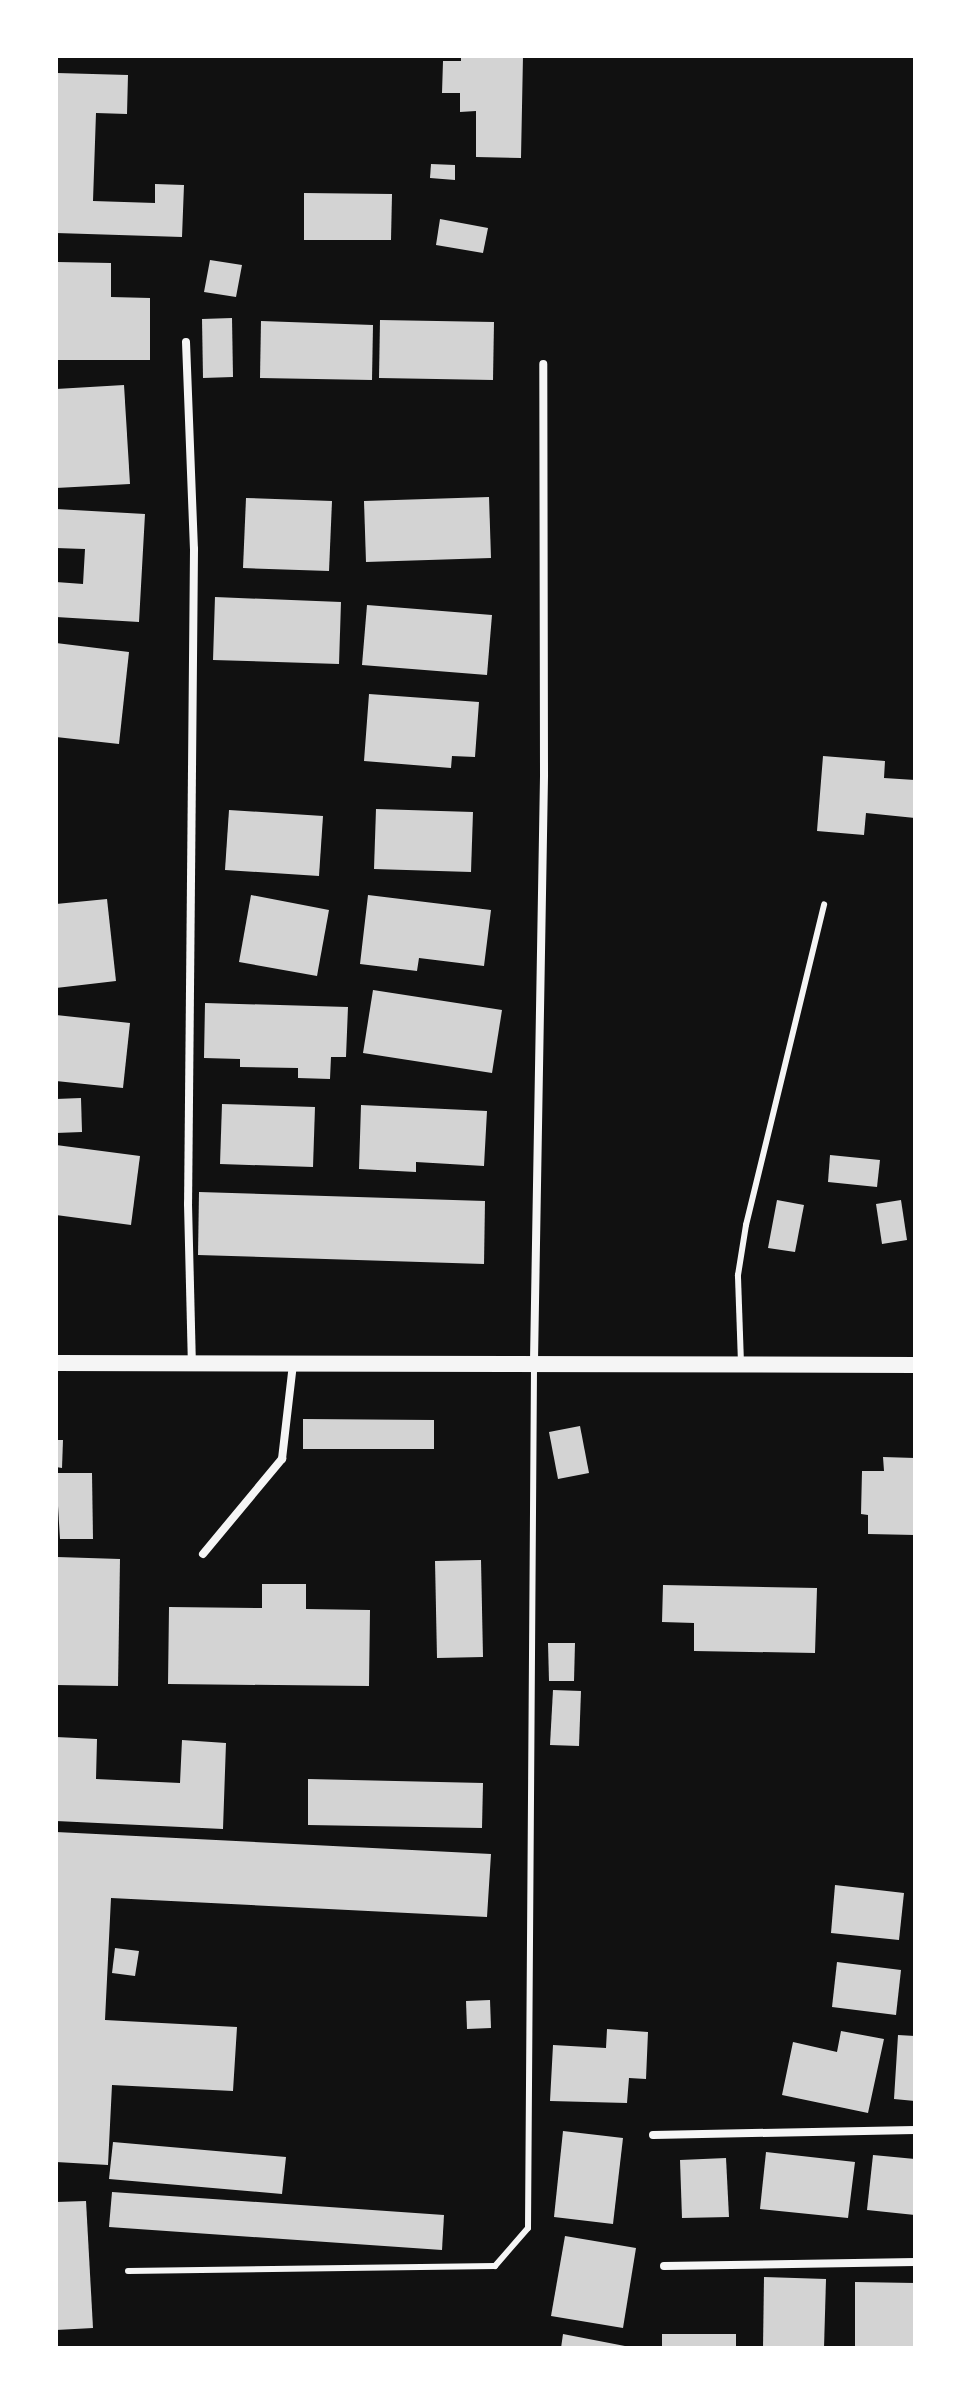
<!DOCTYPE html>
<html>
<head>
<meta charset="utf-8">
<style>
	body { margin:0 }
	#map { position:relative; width:971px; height:2404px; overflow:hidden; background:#111; font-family:"DejaVu Sans",sans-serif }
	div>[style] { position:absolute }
	.building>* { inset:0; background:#d3d3d3 }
	.service>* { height:6px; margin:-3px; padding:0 3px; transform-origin:3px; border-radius:3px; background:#f5f5f5 }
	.minor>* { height:8px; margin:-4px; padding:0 4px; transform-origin:4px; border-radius:4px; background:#f5f5f5 }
	.secondary>* { height:16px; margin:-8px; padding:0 8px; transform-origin:8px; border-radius:8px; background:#f5f5f5 }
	span { translate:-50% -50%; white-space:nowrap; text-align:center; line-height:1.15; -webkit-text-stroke:6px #fff; paint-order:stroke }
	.frame { position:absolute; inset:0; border:58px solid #fff; pointer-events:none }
</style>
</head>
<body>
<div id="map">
	<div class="building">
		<div style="clip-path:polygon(461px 56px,523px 56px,521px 158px,476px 157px,476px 111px,460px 112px,460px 93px,442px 93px,443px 61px,461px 61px)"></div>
		<div style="clip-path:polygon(57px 73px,128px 75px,127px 114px,96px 113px,93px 201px,155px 203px,155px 184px,184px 185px,182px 237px,56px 233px)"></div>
		<div style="clip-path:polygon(431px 164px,455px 165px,455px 180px,430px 178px)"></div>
		<div style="clip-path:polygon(304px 193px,392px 194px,391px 240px,304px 240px)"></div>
		<div style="clip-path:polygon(440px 219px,488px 228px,483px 253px,436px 245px)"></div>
		<div style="clip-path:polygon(210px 260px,242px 265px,236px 297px,204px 292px)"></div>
		<div style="clip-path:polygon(57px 262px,111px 263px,111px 297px,150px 298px,150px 360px,56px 360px)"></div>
		<div style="clip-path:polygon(232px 318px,233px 377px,203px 378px,202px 319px)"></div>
		<div style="clip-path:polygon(380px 320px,494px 322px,493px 380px,379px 378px)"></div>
		<div style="clip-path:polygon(261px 321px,373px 325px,372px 380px,260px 378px)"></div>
		<div style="clip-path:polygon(124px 385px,130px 484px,56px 488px,56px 389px)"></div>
		<div style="clip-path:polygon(489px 497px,491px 558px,366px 562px,364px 501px)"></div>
		<div style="clip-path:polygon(246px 498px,332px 501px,329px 571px,243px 568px)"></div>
		<div style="clip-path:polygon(56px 509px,145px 514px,139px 622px,56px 617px,56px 582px,83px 584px,85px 549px,56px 548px)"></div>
		<div style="clip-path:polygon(215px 597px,341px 602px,339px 664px,213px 660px)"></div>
		<div style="clip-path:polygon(367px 605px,492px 615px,487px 675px,362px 665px)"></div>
		<div style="clip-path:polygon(56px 643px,129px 652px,119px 744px,56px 737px)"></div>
		<div style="clip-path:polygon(369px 694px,479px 702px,475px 757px,452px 756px,451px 768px,364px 761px)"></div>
		<div style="clip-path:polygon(823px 756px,885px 761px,884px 778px,915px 780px,915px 818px,866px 813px,864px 835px,817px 831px)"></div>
		<div style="clip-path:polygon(376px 809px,473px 812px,471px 872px,374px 869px)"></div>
		<div style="clip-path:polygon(229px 810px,323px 816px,319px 876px,225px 870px)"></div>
		<div style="clip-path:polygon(251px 895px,329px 910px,317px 976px,239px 962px)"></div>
		<div style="clip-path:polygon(368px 895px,491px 910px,484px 966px,419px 958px,417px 971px,360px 964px)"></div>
		<div style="clip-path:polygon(107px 899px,116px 981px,56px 988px,56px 904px)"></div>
		<div style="clip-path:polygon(373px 990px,502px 1010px,492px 1073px,363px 1053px)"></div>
		<div style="clip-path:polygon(205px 1003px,348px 1007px,346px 1057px,331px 1057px,330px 1079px,298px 1078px,298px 1068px,240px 1067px,240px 1059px,204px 1058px)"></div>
		<div style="clip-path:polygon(56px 1015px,130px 1023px,123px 1088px,56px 1081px)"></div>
		<div style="clip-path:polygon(81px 1098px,82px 1132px,56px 1133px,56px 1099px)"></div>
		<div style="clip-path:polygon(222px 1104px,315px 1107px,313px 1167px,220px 1164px)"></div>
		<div style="clip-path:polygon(361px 1105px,487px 1111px,484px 1166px,416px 1162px,416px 1172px,359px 1169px)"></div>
		<div style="clip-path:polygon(56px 1145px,140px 1156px,131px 1225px,56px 1215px)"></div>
		<div style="clip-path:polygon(830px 1155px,880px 1160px,877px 1187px,828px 1182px)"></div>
		<div style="clip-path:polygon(199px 1192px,485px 1201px,484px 1264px,198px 1255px)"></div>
		<div style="clip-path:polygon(777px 1200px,804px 1205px,795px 1252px,768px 1248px)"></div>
		<div style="clip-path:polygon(901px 1200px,907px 1240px,882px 1244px,876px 1204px)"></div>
		<div style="clip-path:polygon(303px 1419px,434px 1420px,434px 1449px,303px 1449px)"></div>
		<div style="clip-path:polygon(580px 1426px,589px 1473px,558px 1479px,549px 1432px)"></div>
		<div style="clip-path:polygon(56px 1440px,63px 1440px,62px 1468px,56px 1467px)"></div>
		<div style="clip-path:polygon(883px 1457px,915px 1458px,915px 1535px,868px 1534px,868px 1515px,861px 1514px,862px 1471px,884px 1471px)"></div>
		<div style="clip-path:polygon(56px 1473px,92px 1473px,93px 1539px,60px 1539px)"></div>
		<div style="clip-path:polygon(57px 1557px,120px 1559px,118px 1686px,56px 1685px)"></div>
		<div style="clip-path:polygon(481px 1560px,483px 1657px,437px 1658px,435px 1561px)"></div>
		<div style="clip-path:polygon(262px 1584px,306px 1584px,306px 1609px,370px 1610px,369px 1686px,168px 1684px,169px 1607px,262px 1608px)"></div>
		<div style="clip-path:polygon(663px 1585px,817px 1588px,815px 1653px,694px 1651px,694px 1623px,662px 1622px)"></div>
		<div style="clip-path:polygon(548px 1643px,575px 1643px,574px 1681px,549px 1681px)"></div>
		<div style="clip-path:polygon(553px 1690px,581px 1691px,579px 1746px,550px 1745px)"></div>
		<div style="clip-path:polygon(56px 1737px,97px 1739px,96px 1779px,180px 1783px,182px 1740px,226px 1743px,223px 1829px,56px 1821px)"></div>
		<div style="clip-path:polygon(308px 1779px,483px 1783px,482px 1828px,308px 1825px)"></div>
		<div style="clip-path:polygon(56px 1832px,491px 1854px,487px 1917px,111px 1898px,105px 2020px,237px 2027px,233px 2091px,112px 2085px,108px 2165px,56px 2162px)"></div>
		<div style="clip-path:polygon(835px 1885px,904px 1893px,899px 1940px,831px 1933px)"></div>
		<div style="clip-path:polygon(115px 1948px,139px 1951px,135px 1976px,112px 1973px)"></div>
		<div style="clip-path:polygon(837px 1962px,901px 1970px,896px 2015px,832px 2007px)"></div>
		<div style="clip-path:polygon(490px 2000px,491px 2028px,467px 2029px,466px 2001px)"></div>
		<div style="clip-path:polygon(607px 2029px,648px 2032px,646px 2079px,629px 2078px,627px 2103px,550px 2101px,553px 2045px,606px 2048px)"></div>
		<div style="clip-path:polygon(841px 2031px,884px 2039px,868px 2113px,782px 2095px,793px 2042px,837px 2052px)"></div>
		<div style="clip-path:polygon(898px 2035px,915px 2036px,915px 2101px,894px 2099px)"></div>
		<div style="clip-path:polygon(563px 2131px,623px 2138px,613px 2224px,554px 2217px)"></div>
		<div style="clip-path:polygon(113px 2142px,286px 2157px,282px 2194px,109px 2179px)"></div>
		<div style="clip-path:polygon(766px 2152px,855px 2162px,848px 2218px,760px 2209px)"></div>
		<div style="clip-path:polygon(873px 2155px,915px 2159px,915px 2215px,867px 2210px)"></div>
		<div style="clip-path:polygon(726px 2158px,729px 2217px,682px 2218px,680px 2160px)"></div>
		<div style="clip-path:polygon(112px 2192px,444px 2215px,442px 2250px,109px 2227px)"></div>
		<div style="clip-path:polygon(86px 2201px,93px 2328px,56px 2330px,56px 2202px)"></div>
		<div style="clip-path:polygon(565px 2236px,636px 2248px,623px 2328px,551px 2316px)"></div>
		<div style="clip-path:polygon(764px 2277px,826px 2279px,824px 2348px,763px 2348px)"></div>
		<div style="clip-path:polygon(855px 2282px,915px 2283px,915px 2348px,855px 2348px)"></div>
		<div style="clip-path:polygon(563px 2334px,630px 2347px,630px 2348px,561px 2348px)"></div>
		<div style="clip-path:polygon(662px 2334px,736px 2334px,736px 2348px,662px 2348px)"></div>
	</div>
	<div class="service">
		<div style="left:741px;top:1363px;width:88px;rotate:-92deg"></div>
		<div style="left:738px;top:1275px;width:51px;rotate:-80.9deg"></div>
		<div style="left:746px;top:1225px;width:330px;rotate:-76.3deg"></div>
		<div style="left:128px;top:2271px;width:367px;rotate:-0.8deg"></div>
		<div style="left:495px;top:2266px;width:50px;rotate:-49deg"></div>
		<div style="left:528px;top:2228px;width:863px;rotate:-89.6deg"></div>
	</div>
	<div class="minor">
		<div style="left:186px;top:342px;width:207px;rotate:87.8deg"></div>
		<div style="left:194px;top:549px;width:655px;rotate:90.52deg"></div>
		<div style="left:188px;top:1204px;width:159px;rotate:88.6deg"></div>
		<div style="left:534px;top:1361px;width:587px;rotate:-89.02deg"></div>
		<div style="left:544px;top:774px;width:410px;rotate:-90.1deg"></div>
		<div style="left:203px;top:1554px;width:124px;rotate:-50.3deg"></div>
		<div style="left:282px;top:1459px;width:96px;rotate:-83.4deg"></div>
		<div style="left:653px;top:2135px;width:262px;rotate:-1.1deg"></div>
		<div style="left:664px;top:2266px;width:251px;rotate:-0.9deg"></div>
	</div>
	<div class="secondary">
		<div style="left:56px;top:1363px;width:859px;rotate:0.13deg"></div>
	</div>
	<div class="frame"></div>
</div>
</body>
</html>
